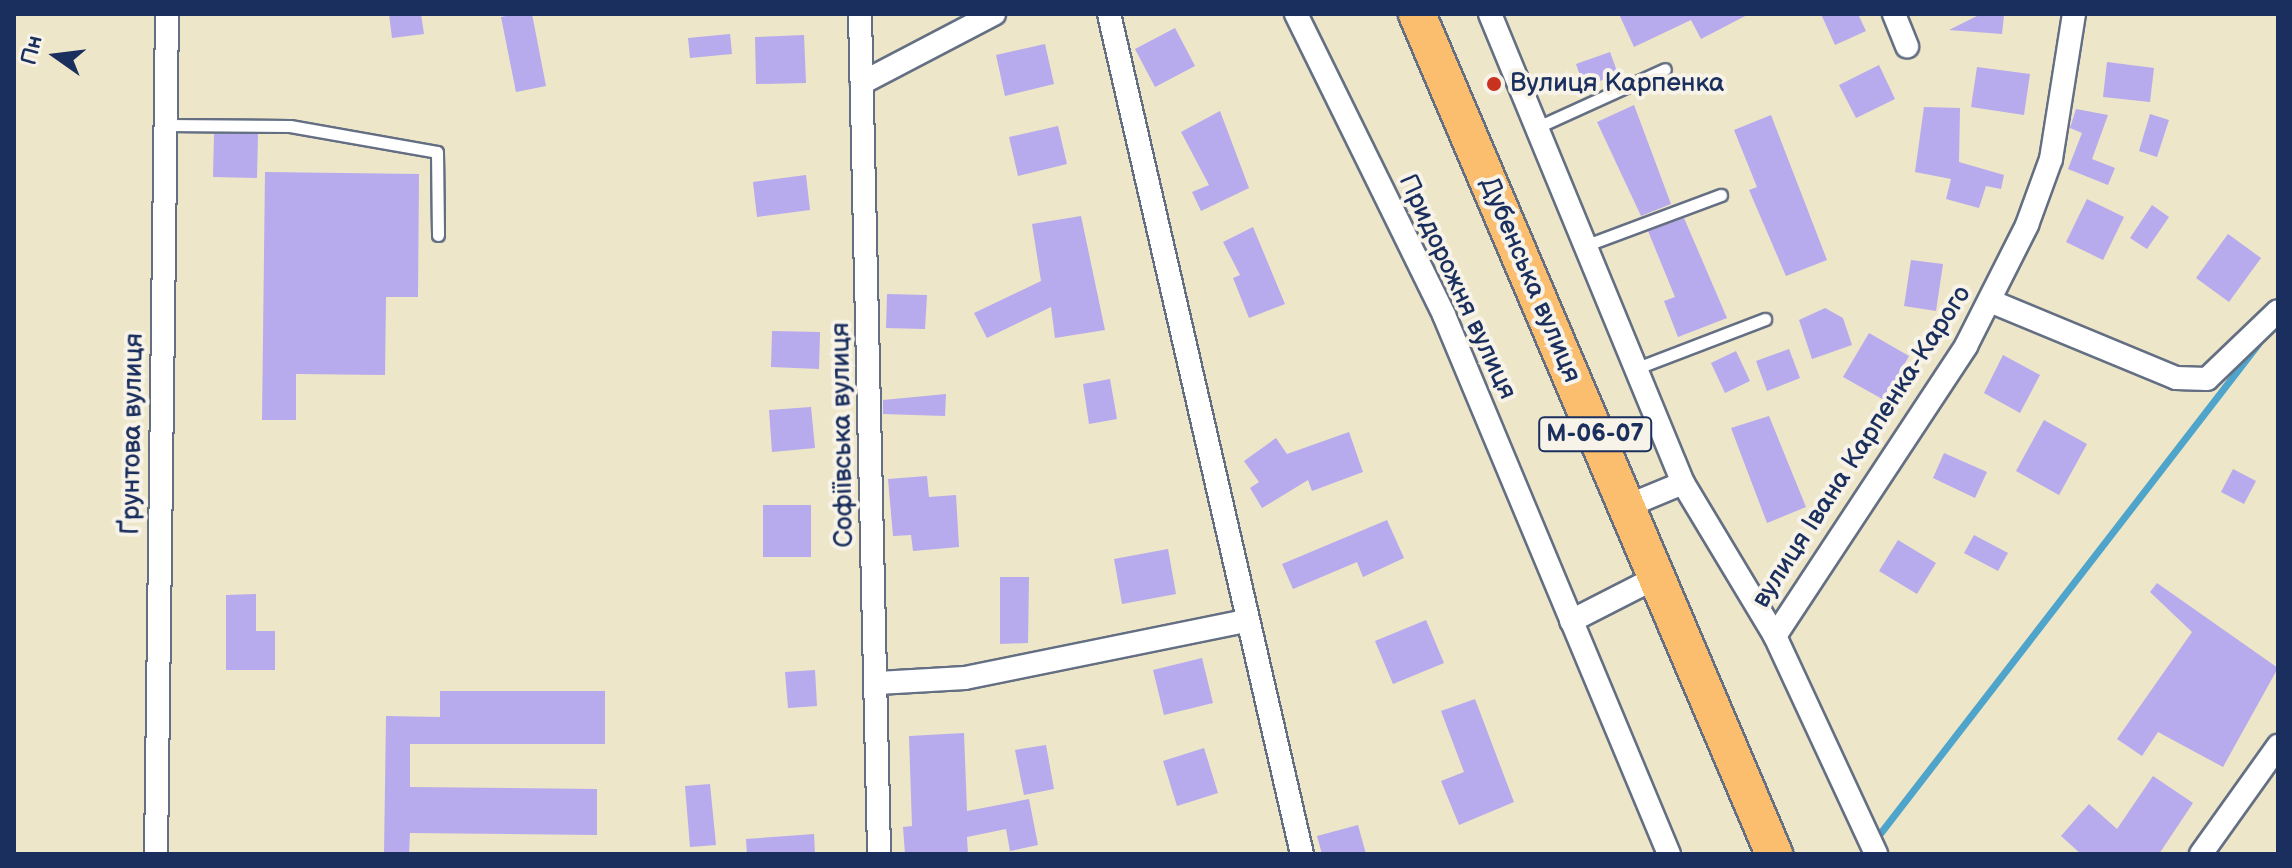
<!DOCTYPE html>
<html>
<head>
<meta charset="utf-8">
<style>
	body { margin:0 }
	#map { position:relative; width:2292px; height:868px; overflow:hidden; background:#ede6c9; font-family:"Balsamiq Sans",sans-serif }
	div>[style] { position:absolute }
	.stream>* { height:7px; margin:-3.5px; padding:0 3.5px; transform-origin:3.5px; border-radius:3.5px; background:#4ea4ca }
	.building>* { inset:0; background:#b7aaed }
	.roads { filter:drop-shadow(2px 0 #646f83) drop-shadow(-2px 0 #646f83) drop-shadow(0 2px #646f83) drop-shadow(0 -2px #646f83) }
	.service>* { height:11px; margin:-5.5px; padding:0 5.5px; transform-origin:5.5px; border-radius:5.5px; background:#fff }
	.minor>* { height:22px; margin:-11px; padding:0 11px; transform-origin:11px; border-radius:11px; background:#fff }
	.primary>* { height:36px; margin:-18px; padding:0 18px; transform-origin:18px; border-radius:18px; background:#fbbd6e }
	.dots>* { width:22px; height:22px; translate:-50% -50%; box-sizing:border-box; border:4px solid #f7f3e8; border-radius:50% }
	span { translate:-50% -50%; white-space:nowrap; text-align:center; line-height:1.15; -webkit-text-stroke:8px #f7f3e8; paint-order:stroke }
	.shield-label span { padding:2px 6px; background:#f7f3e8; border:2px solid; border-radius:6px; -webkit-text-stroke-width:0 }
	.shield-label { font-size:24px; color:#1b2f5e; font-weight:700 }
	.poi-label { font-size:26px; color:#1b2f5e }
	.left { translate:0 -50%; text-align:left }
	.street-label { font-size:26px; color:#1b2f5e }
	.frame { position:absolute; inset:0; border:16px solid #1b2f5e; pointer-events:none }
	.north { position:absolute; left:16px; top:16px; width:80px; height:80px; -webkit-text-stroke:6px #f7f3e8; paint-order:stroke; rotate:284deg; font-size:22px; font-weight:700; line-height:32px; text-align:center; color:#1b2f5e }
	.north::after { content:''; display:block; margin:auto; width:28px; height:36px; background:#1b2f5e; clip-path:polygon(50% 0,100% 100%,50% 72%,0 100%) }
</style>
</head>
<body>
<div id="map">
	<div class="stream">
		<div style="left:1878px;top:836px;width:622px;rotate:-52.32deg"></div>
	</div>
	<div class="building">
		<div style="clip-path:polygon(389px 14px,421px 14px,424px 34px,392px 38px)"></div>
		<div style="clip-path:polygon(517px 14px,532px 14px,546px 86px,516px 92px,501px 17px)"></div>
		<div style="clip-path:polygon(1619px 14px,1749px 14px,1701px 39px,1691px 20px,1634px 47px)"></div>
		<div style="clip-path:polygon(1821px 14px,1858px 14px,1866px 31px,1835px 45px)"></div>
		<div style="clip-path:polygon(1981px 14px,2004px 15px,2002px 34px,1949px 30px)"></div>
		<div style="clip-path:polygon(1175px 28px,1195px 66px,1155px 87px,1135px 49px)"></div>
		<div style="clip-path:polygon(730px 34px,732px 54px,690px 58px,688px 38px)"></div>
		<div style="clip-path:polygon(804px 35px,806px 83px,756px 84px,755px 37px)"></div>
		<div style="clip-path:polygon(1045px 44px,1054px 84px,1005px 96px,996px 55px)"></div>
		<div style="clip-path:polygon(1610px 52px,1618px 74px,1584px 87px,1576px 64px)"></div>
		<div style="clip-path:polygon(2107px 62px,2154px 68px,2150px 102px,2103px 97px)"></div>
		<div style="clip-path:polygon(1879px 65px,1895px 99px,1856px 118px,1839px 85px)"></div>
		<div style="clip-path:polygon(1977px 67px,2030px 74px,2024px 115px,1971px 107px)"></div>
		<div style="clip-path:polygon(1634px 105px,1671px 204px,1641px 216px,1597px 122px)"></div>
		<div style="clip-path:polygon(1924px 107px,1960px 108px,1959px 162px,2004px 175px,2001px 189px,1986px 186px,1979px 208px,1946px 199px,1951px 179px,1915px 172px)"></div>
		<div style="clip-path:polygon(2076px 109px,2108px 115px,2092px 159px,2115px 168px,2108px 185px,2068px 169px,2082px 133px,2070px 128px)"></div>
		<div style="clip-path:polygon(1220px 111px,1249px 188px,1201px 211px,1192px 192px,1209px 185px,1181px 132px)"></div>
		<div style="clip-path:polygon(2150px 114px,2169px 120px,2157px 157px,2139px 151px)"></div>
		<div style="clip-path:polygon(1771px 115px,1827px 260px,1786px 276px,1749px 190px,1757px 187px,1734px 130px)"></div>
		<div style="clip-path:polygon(1058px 126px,1067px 164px,1018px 176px,1009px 137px)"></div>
		<div style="clip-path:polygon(214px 134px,258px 134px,257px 178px,213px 177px)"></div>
		<div style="clip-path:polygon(265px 172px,419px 174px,418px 297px,386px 297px,385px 375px,296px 374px,296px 420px,262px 420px)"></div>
		<div style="clip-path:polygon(806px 175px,810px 210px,757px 217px,753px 182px)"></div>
		<div style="clip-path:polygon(2087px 199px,2124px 217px,2103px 260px,2066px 242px)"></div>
		<div style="clip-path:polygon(2152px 205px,2169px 217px,2147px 249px,2130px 238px)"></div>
		<div style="clip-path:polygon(1081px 216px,1105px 330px,1055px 338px,1051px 307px,987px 338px,974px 313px,1041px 281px,1032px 224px)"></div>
		<div style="clip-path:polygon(1684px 218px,1727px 318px,1678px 337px,1664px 301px,1675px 297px,1648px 231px)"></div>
		<div style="clip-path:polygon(1253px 227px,1285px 304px,1249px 318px,1233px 278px,1240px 275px,1223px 242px)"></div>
		<div style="clip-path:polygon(2228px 234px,2261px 258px,2229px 302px,2196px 278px)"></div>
		<div style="clip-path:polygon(1911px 260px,1943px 264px,1936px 311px,1904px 306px)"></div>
		<div style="clip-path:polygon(887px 294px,927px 295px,925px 329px,886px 328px)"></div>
		<div style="clip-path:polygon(1825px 308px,1843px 318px,1852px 345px,1812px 359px,1799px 320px)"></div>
		<div style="clip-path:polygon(772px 331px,820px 332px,819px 369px,771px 367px)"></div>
		<div style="clip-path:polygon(1869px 333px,1909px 356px,1884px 400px,1843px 377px)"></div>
		<div style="clip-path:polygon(1789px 349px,1800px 378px,1767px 391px,1756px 361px)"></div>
		<div style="clip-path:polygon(1736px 351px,1750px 381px,1725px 393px,1711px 363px)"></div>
		<div style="clip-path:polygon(2003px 355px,2040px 375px,2020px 413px,1984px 393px)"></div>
		<div style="clip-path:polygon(1110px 379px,1117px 419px,1089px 424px,1083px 384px)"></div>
		<div style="clip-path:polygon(946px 394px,945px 416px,883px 414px,883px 400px)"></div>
		<div style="clip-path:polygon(811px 407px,815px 448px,772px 452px,769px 410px)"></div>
		<div style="clip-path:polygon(1769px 416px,1806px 507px,1767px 523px,1731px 428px)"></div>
		<div style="clip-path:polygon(2044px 420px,2087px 444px,2059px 495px,2016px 471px)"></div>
		<div style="clip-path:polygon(1349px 432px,1363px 472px,1312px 491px,1308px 480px,1262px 508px,1250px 488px,1259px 482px,1244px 461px,1276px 438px,1287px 454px)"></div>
		<div style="clip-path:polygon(1944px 453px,1987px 472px,1975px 498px,1933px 478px)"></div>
		<div style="clip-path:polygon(2233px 469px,2256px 481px,2244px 504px,2221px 492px)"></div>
		<div style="clip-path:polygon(927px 476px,929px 497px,956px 495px,959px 547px,913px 551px,911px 535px,893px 536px,888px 479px)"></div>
		<div style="clip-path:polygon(763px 505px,811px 505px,811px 557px,763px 557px)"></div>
		<div style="clip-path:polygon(1387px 520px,1404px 558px,1363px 577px,1357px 562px,1293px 589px,1282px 564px)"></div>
		<div style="clip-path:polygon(1974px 535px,2008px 553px,1998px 571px,1964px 553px)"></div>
		<div style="clip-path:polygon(1898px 540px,1936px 563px,1917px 594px,1879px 571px)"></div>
		<div style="clip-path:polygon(1168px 549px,1176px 594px,1122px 604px,1114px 559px)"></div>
		<div style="clip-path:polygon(1000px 577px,1029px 577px,1028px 643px,1000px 644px)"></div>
		<div style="clip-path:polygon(2157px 583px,2278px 668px,2223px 767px,2158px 732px,2142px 756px,2117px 739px,2192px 632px,2150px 592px)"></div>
		<div style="clip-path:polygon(256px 594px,256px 631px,275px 631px,275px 670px,226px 670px,226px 595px)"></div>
		<div style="clip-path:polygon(1426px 620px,1444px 663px,1393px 684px,1375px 641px)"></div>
		<div style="clip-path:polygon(1202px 658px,1213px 703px,1164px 715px,1153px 670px)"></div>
		<div style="clip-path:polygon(815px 670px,817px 706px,788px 708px,785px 672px)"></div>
		<div style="clip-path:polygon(440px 691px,605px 691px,605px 744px,410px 744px,410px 787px,597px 789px,597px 835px,410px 833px,409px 854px,384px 854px,386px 716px,440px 717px)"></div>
		<div style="clip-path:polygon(1475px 699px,1514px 802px,1459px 825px,1441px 781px,1464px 772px,1441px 711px)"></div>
		<div style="clip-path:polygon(964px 733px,967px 811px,1029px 799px,1038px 845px,1010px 851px,1006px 829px,967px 837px,968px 854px,905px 854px,903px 827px,912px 826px,909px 736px)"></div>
		<div style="clip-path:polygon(1046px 745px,1054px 789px,1024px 795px,1015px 750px)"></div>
		<div style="clip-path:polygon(1204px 748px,1218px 793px,1177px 806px,1163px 761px)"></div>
		<div style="clip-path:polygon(2153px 776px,2193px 803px,2159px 854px,2081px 854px,2061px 836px,2089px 804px,2117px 829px)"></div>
		<div style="clip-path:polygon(710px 784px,716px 845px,690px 847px,685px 786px)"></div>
		<div style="clip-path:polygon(1358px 825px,1366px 854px,1322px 854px,1317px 836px)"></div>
		<div style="clip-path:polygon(814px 834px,815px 854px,747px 854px,746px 839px)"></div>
	</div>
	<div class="roads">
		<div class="service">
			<div style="left:165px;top:125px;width:125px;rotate:0.5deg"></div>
			<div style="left:290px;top:126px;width:149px;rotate:10deg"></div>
			<div style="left:437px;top:152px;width:83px;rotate:89.3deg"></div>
			<div style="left:1540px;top:126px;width:137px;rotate:-24.5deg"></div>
			<div style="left:1587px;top:245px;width:143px;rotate:-20.5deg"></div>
			<div style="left:1640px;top:367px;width:134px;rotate:-21deg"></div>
		</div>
		<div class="minor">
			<div style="left:860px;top:14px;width:840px;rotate:88.7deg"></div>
			<div style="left:1109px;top:14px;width:862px;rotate:77.06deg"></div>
			<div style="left:1296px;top:14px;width:335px;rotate:63.8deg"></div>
			<div style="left:1444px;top:315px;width:584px;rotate:67.34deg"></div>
			<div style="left:1490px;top:14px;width:507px;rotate:67.63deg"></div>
			<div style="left:1683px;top:483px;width:179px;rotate:59deg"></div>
			<div style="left:1775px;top:636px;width:240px;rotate:65.1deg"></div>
			<div style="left:1894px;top:14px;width:35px;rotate:68deg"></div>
			<div style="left:862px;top:83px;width:149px;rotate:-27.6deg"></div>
			<div style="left:1990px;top:301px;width:201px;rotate:22.5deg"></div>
			<div style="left:2176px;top:378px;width:31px;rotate:2deg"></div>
			<div style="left:2207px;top:379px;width:98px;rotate:-43.8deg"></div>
			<div style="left:1625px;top:507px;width:63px;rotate:-22.5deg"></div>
			<div style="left:1571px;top:621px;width:94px;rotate:-27.1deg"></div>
			<div style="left:1775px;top:636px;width:347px;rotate:-56.6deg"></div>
			<div style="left:1966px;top:346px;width:136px;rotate:-63.2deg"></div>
			<div style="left:2027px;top:225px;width:70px;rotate:-70deg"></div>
			<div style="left:2051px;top:159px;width:147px;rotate:-81deg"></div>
			<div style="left:878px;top:683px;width:87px;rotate:-3.3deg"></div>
			<div style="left:965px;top:678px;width:286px;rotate:-11.5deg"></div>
			<div style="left:156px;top:854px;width:840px;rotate:-89.25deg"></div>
			<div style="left:2201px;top:854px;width:133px;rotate:-54.5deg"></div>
		</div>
		<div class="primary">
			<div style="left:1417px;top:14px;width:913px;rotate:66.97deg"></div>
		</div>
	</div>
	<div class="dots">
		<div style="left:1494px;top:84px;background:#c8321e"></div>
	</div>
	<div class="shield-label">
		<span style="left:1595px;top:434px">М-06-07</span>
	</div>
	<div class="poi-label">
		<span class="left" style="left:1510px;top:84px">Вулиця Карпенка</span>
	</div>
	<div class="street-label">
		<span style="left:1530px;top:280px;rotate:67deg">Дубенська вулиця</span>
		<span style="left:1457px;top:287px;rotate:65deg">Придорожня вулиця</span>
		<span style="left:133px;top:434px;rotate:-89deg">Ґрунтова вулиця</span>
		<span style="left:843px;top:435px;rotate:-91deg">Софіївська вулиця</span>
		<span style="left:1862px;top:447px;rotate:-57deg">вулиця Івана Карпенка-Карого</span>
	</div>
	<div class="frame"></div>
	<div class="north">Пн</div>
</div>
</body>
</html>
